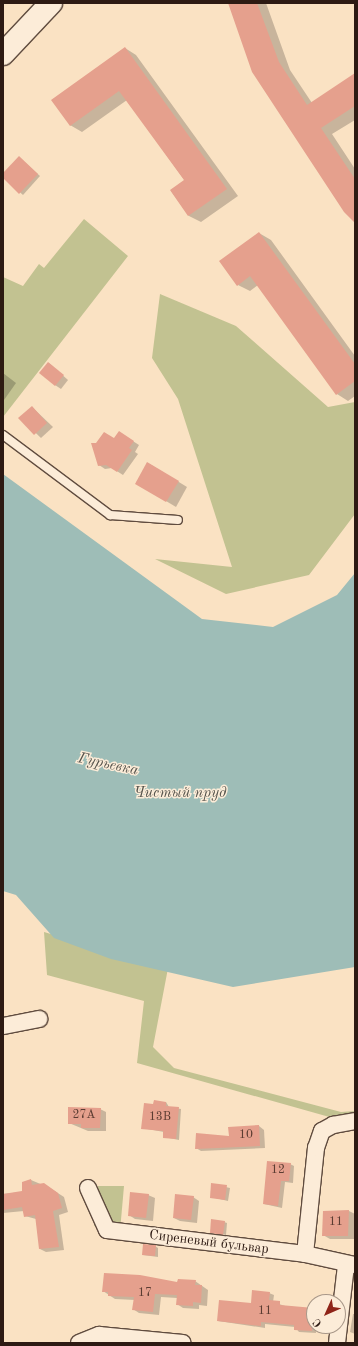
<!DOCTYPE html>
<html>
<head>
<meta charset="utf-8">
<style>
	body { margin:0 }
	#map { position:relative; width:358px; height:1346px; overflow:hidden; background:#fae2c3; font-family:"Old Standard TT",serif }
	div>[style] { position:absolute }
	.green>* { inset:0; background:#c2c291 }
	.water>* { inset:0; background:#9ebdb7 }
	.shadow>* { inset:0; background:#0003 }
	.building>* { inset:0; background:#e5a08d }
	.roads { filter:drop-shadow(1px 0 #604c3f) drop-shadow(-1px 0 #604c3f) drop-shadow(0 1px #604c3f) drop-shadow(0 -1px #604c3f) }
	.lane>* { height:8px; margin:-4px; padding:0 4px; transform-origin:4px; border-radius:4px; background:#fcecd8 }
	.street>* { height:16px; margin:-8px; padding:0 8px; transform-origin:8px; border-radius:8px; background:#fcecd8 }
	.secondary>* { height:22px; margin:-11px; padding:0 11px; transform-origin:11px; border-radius:11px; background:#fcecd8 }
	span { translate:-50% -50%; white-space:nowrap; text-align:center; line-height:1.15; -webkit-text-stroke:3px #fcecd8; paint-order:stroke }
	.number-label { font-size:12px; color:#5b3c32 }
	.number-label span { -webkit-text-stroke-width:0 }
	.street-label { font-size:14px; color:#2d1a13 }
	.water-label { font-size:15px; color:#55534c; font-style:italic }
	.frame { position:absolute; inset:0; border:4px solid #2d1a13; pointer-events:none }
	.north { position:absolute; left:306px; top:1294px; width:40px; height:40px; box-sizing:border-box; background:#fcecd8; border:1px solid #a99889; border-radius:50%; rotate:225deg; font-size:11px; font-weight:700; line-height:16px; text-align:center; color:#2d1a13 }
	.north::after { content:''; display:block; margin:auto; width:14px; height:18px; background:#8f2418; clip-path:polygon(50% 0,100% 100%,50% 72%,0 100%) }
</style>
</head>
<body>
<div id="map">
	<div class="green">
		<div style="clip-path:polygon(84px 219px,128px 256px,3px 417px,3px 277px,23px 286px,39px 264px,44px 268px)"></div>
		<div style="clip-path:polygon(160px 294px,236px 326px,328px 407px,355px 402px,355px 514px,309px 575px,226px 594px,155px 559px,232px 567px,178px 399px,152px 358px)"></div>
		<div style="clip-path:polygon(44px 932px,116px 953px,169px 963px,153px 1047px,174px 1068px,341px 1112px,355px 1111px,355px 1115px,333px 1118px,137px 1063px,144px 1001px,47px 975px)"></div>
		<div style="clip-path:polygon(98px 1186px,124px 1186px,120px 1231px,94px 1226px)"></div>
	</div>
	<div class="water">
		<div style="clip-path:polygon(3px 474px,202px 619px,273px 627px,337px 595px,355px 573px,355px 967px,233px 987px,111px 959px,54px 938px,16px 895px,3px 891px)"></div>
	</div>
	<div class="shadow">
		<div style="clip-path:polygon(229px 3px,266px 3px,290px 70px,312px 103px,355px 75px,355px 120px,332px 134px,355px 169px,355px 221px)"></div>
		<div style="clip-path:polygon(125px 48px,136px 55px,238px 196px,201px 222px,189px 216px,171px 191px,185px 181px,127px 100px,82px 132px,70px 125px)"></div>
		<div style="clip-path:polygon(19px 157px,40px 176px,23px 195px,3px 177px)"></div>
		<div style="clip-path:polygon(259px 233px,271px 240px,355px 356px,355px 396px,348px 401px,337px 394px,258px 285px,250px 291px,238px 285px)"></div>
		<div style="clip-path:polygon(49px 363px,68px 380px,61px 389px,55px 385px)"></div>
		<div style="clip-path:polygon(3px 373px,16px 383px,4px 400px,3px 399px)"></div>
		<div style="clip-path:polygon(32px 407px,53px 427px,41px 438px,20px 418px)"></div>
		<div style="clip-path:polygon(125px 436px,139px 445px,135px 452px,138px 454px,123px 475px,112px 468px,105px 469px,99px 465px,115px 439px)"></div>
		<div style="clip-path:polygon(148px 463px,187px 487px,176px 507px,136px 483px)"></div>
		<div style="clip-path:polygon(155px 1102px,166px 1102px,169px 1107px,181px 1109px,179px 1140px,164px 1137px,164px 1132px,142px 1128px)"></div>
		<div style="clip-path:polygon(100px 1109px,106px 1112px,106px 1131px,88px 1131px,69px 1123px)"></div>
		<div style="clip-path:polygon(259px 1126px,264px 1130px,265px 1148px,201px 1151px,196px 1148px)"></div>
		<div style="clip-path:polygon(290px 1164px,294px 1166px,293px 1183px,285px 1182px,282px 1208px,264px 1204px)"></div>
		<div style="clip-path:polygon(31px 1180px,50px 1188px,64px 1197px,68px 1212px,59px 1215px,64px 1250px,46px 1252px,40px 1249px,36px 1219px,25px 1216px,24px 1211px,3px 1213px,3px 1194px,22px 1192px,23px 1183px)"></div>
		<div style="clip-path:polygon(212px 1184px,230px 1188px,228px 1201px,211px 1197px)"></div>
		<div style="clip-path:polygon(148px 1195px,155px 1198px,153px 1221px,135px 1219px,129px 1215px)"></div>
		<div style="clip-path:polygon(193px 1197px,199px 1201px,197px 1223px,180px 1221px,174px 1218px)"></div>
		<div style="clip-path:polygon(349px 1211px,355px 1214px,354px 1239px,330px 1239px,323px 1235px)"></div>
		<div style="clip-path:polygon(224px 1222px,227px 1223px,226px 1235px,211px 1232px)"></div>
		<div style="clip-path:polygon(155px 1246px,158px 1248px,158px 1257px,143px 1255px)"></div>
		<div style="clip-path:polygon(195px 1281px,208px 1290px,207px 1306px,199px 1305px,199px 1309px,183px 1308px,177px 1304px,177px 1298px,161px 1297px,159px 1315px,139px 1313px,133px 1309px,135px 1300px,115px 1299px,103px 1291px)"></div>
		<div style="clip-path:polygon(269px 1293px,274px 1295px,273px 1302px,285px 1306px,314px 1309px,316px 1333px,299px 1332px,295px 1327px,265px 1324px,265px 1328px,218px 1321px)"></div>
		<div style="clip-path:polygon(353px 1314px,355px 1314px,355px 1334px,350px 1332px)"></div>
	</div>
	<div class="building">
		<div style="clip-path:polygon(228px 3px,257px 3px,279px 62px,307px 105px,355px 73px,355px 106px,321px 128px,355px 179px,355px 223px,344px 212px,252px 72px)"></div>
		<div style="clip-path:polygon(125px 47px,227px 189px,188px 216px,170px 190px,184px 180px,119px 91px,70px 126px,51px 100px)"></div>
		<div style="clip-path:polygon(19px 156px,38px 174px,19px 194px,3px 178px,3px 173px)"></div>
		<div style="clip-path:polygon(259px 232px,355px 364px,355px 381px,336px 395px,250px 276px,237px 286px,219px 261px)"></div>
		<div style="clip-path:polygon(48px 362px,64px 375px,55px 386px,39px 373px)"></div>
		<div style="clip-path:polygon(32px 406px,47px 423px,34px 435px,18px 418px)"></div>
		<div style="clip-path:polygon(119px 431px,134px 441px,129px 448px,132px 450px,117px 472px,106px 465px,98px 466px,91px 443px,96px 443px,104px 432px,114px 438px)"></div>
		<div style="clip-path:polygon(147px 462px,179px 481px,166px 502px,135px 484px)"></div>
		<div style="clip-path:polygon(154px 1100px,166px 1102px,166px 1106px,179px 1107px,176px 1139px,163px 1138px,163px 1131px,141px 1129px,144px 1103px,153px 1104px)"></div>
		<div style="clip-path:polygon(68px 1107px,101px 1108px,100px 1128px,81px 1128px,81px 1124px,68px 1124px)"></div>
		<div style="clip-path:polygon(259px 1125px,260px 1146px,195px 1149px,196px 1133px,229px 1136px,228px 1127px)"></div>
		<div style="clip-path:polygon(267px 1161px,291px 1163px,289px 1181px,281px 1181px,278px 1206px,263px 1204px)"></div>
		<div style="clip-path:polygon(31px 1179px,32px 1185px,44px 1183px,58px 1193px,62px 1208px,53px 1211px,59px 1247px,39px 1249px,35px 1215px,24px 1217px,22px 1207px,3px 1210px,3px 1194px,22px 1191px,22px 1182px)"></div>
		<div style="clip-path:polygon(211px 1183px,227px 1185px,225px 1200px,210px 1198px)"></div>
		<div style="clip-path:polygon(130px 1192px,149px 1194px,146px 1218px,128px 1216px)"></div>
		<div style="clip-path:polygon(175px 1194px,194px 1196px,191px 1220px,173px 1218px)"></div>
		<div style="clip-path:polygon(349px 1210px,348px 1236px,322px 1236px,323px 1211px)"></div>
		<div style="clip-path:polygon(211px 1219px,225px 1221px,223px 1235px,210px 1233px)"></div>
		<div style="clip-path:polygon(143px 1244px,156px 1245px,155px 1256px,142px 1255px)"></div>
		<div style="clip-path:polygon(104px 1273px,140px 1275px,177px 1282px,178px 1279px,196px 1280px,195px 1285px,202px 1285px,201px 1303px,193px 1302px,193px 1306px,176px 1305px,177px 1295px,155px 1294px,153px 1312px,132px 1310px,134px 1297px,108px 1296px,108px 1292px,102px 1292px)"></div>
		<div style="clip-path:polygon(252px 1290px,270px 1292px,269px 1300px,280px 1301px,280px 1305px,314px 1308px,312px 1331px,294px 1330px,294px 1325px,261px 1322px,261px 1326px,217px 1321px,219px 1300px,251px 1303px)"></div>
	</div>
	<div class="roads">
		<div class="lane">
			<div style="left:3px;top:435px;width:134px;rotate:36.8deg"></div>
			<div style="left:110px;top:515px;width:68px;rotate:4.2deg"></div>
		</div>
		<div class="street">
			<div style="left:3px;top:1026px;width:37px;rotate:-11deg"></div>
			<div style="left:88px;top:1188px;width:46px;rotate:65.7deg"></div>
			<div style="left:107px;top:1230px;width:199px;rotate:6.9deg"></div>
			<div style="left:305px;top:1254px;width:51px;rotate:12.4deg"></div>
			<div style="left:305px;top:1254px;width:107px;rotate:-84.1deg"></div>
			<div style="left:316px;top:1148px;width:18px;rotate:-71deg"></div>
			<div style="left:322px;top:1131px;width:13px;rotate:-29deg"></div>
			<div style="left:333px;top:1125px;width:22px;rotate:-10deg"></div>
			<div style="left:79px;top:1343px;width:22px;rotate:-22deg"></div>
			<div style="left:99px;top:1335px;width:84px;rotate:5.4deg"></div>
			<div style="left:337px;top:1343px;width:79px;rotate:-83.4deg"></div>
		</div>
		<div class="secondary">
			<div style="left:3px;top:54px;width:70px;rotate:-46.7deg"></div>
		</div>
	</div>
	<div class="number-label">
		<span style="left:84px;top:1116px">27А</span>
		<span style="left:160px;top:1118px">13В</span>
		<span style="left:246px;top:1136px">10</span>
		<span style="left:278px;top:1171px">12</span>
		<span style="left:336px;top:1223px">11</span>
		<span style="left:145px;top:1294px">17</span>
		<span style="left:265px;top:1312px">11</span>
	</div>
	<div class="street-label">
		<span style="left:209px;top:1242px;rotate:7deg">Сиреневый бульвар</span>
	</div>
	<div class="water-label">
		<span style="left:108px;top:765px;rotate:12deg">Гурьевка</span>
		<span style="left:180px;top:794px">Чистый пруд</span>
	</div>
	<div class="frame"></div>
	<div class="north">С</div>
</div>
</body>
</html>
